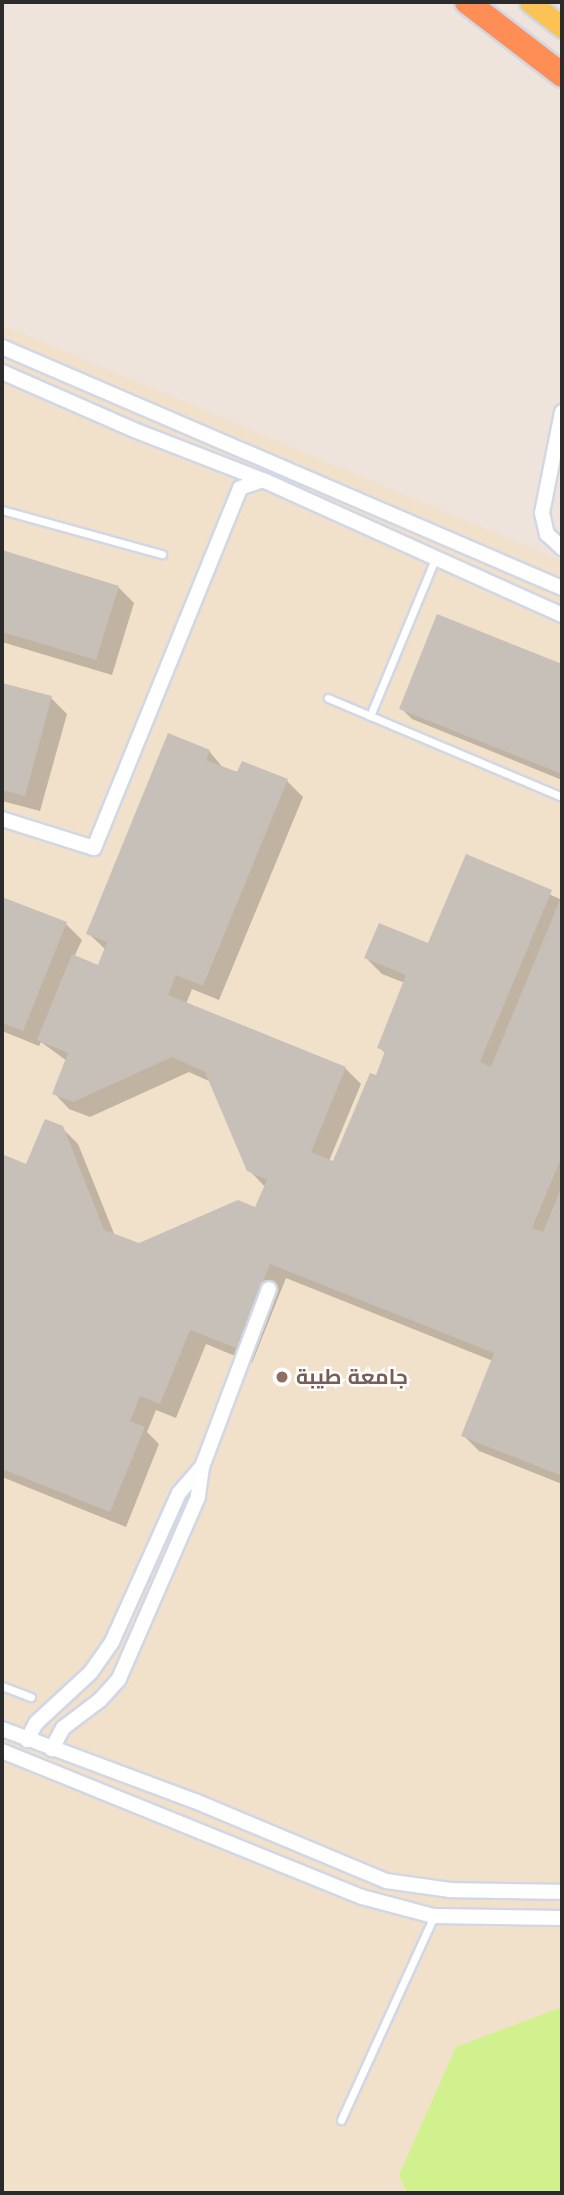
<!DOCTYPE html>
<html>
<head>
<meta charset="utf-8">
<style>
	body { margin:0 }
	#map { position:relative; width:564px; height:2195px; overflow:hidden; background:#eee4dc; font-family:Jost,Cairo,sans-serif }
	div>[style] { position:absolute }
	.education>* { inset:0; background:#f1e0ca }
	.pitch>* { inset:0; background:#d1f18f }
	.shadow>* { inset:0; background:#0003 }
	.building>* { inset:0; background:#c6c0b8 }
	.roads { filter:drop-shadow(2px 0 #d1d7e5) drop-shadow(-2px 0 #d1d7e5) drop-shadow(0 2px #d1d7e5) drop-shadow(0 -2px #d1d7e5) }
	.lane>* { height:7px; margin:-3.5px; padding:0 3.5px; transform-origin:3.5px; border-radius:3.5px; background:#fff }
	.street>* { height:14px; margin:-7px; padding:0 7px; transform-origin:7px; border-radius:7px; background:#fff }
	.primary>* { height:21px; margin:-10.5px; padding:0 10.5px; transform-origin:10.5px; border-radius:10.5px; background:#fbc354 }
	.highway>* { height:24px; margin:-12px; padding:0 12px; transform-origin:12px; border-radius:12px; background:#ff8e56 }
	.dots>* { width:19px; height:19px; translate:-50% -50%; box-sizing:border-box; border:4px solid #fff; border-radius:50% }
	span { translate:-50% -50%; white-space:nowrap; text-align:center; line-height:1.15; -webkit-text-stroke:5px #fff; paint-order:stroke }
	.education-label { font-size:21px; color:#785e54; font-weight:700 }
	.left { translate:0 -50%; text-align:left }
	.frame { position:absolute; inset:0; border:4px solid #2b2b2b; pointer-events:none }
</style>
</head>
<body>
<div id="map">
	<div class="education">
		<div style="clip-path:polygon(2px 325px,562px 561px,562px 2193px,2px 2193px)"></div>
	</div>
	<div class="pitch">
		<div style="clip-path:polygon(562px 2007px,562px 2193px,407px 2193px,399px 2175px,456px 2047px)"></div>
	</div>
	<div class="shadow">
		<div style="clip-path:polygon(2px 552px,118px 587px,134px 603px,112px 675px,2px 642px)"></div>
		<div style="clip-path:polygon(438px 616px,562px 666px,562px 780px,412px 719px,401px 708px)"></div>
		<div style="clip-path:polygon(2px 685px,51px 698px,67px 714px,40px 811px,2px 801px)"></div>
		<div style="clip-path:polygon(209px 751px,224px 769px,287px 781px,303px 797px,219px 1000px,192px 989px,186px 1004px,345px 1068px,361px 1084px,329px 1161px,334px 1163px,376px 1077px,386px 1054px,379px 1047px,405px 983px,382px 974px,366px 958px,429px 945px,467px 856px,562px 900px,562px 1484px,479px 1451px,463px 1435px,493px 1361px,286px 1278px,252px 1363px,206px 1344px,176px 1418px,156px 1410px,147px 1432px,159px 1444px,126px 1527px,2px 1477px,2px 1155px,27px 1166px,62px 1128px,78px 1144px,115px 1236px,139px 1245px,256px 1209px,265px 1187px,249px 1170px,211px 1082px,189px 1072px,90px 1117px,69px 1109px,54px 1093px,67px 1061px,41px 1042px,39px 1046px,2px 1031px,2px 898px,66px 924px,82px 940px,74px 957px,99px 967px,106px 950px,88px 933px)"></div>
	</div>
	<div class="building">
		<div style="clip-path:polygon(2px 550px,119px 586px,96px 660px,2px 632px)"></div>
		<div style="clip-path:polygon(437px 614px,562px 664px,562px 774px,399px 709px)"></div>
		<div style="clip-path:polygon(2px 683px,52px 696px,25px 796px,2px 790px)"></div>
		<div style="clip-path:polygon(168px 733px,210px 750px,206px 760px,237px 772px,242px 761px,288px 779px,203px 986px,176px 975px,168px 995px,346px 1067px,311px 1152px,333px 1161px,370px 1073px,376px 1075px,385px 1051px,377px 1048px,406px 975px,364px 958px,379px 923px,428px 943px,466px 854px,552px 890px,480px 1062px,491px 1067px,562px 895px,562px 1156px,532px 1228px,543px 1232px,562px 1186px,562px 1476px,461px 1436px,494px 1353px,270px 1264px,236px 1348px,190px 1330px,160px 1404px,140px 1396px,130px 1421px,145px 1427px,110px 1512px,2px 1469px,2px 1154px,26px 1164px,45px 1119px,63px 1126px,104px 1230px,139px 1243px,238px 1200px,255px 1207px,267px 1180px,247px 1171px,205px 1072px,172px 1057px,73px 1102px,52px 1094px,68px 1053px,37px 1040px,72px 954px,98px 965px,107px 942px,86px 934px)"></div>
		<div style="clip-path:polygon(2px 897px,67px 922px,23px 1031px,2px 1023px)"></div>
	</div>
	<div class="roads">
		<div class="lane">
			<div style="left:2px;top:510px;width:166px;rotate:15.4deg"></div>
			<div style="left:328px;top:698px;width:254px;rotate:22.9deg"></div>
			<div style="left:370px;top:716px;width:172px;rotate:-67.5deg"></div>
			<div style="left:2px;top:1686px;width:31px;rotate:21deg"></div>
			<div style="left:341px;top:2120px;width:224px;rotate:-65.5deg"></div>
		</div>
		<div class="street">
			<div style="left:2px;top:347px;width:610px;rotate:23.28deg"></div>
			<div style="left:2px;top:372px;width:144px;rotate:23.7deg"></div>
			<div style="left:134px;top:430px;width:138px;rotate:21.2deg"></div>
			<div style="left:263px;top:480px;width:328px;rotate:24.3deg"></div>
			<div style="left:562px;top:412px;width:103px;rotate:101.2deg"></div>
			<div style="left:542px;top:513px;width:22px;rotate:77deg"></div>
			<div style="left:547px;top:534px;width:21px;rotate:43deg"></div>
			<div style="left:2px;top:819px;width:96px;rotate:17.5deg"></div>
			<div style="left:94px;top:848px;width:388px;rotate:-67.9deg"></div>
			<div style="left:240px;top:488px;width:24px;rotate:-19deg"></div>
			<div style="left:202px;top:1467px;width:190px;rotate:-69.4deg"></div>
			<div style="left:2px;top:1729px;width:206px;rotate:20.5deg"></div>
			<div style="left:195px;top:1801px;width:207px;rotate:22.7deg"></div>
			<div style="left:386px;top:1881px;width:65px;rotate:8deg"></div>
			<div style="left:450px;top:1890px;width:112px;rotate:1deg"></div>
			<div style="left:27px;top:1740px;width:19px;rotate:-62deg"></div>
			<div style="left:36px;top:1723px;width:75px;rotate:-42.8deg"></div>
			<div style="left:91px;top:1672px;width:37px;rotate:-55deg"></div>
			<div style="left:112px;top:1642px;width:163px;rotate:-65.8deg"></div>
			<div style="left:179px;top:1493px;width:35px;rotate:-49deg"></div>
			<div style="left:202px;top:1467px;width:30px;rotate:98deg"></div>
			<div style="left:198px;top:1497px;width:198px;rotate:113.5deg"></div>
			<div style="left:119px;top:1679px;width:28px;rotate:132deg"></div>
			<div style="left:100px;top:1700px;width:46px;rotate:142.9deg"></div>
			<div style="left:63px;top:1728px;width:24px;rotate:118deg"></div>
			<div style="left:2px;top:1751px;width:388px;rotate:22.1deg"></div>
			<div style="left:362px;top:1897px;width:74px;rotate:14.8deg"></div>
			<div style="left:434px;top:1916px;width:128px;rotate:0.9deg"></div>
		</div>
		<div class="primary">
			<div style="left:530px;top:2px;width:41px;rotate:38deg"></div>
		</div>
		<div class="highway">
			<div style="left:467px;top:2px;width:120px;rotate:37.5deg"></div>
		</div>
	</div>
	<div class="dots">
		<div style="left:282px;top:1377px;background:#8d6e63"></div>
	</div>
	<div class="education-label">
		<span class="left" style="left:296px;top:1377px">جامعة طيبة</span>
	</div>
	<div class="frame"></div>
</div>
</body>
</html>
